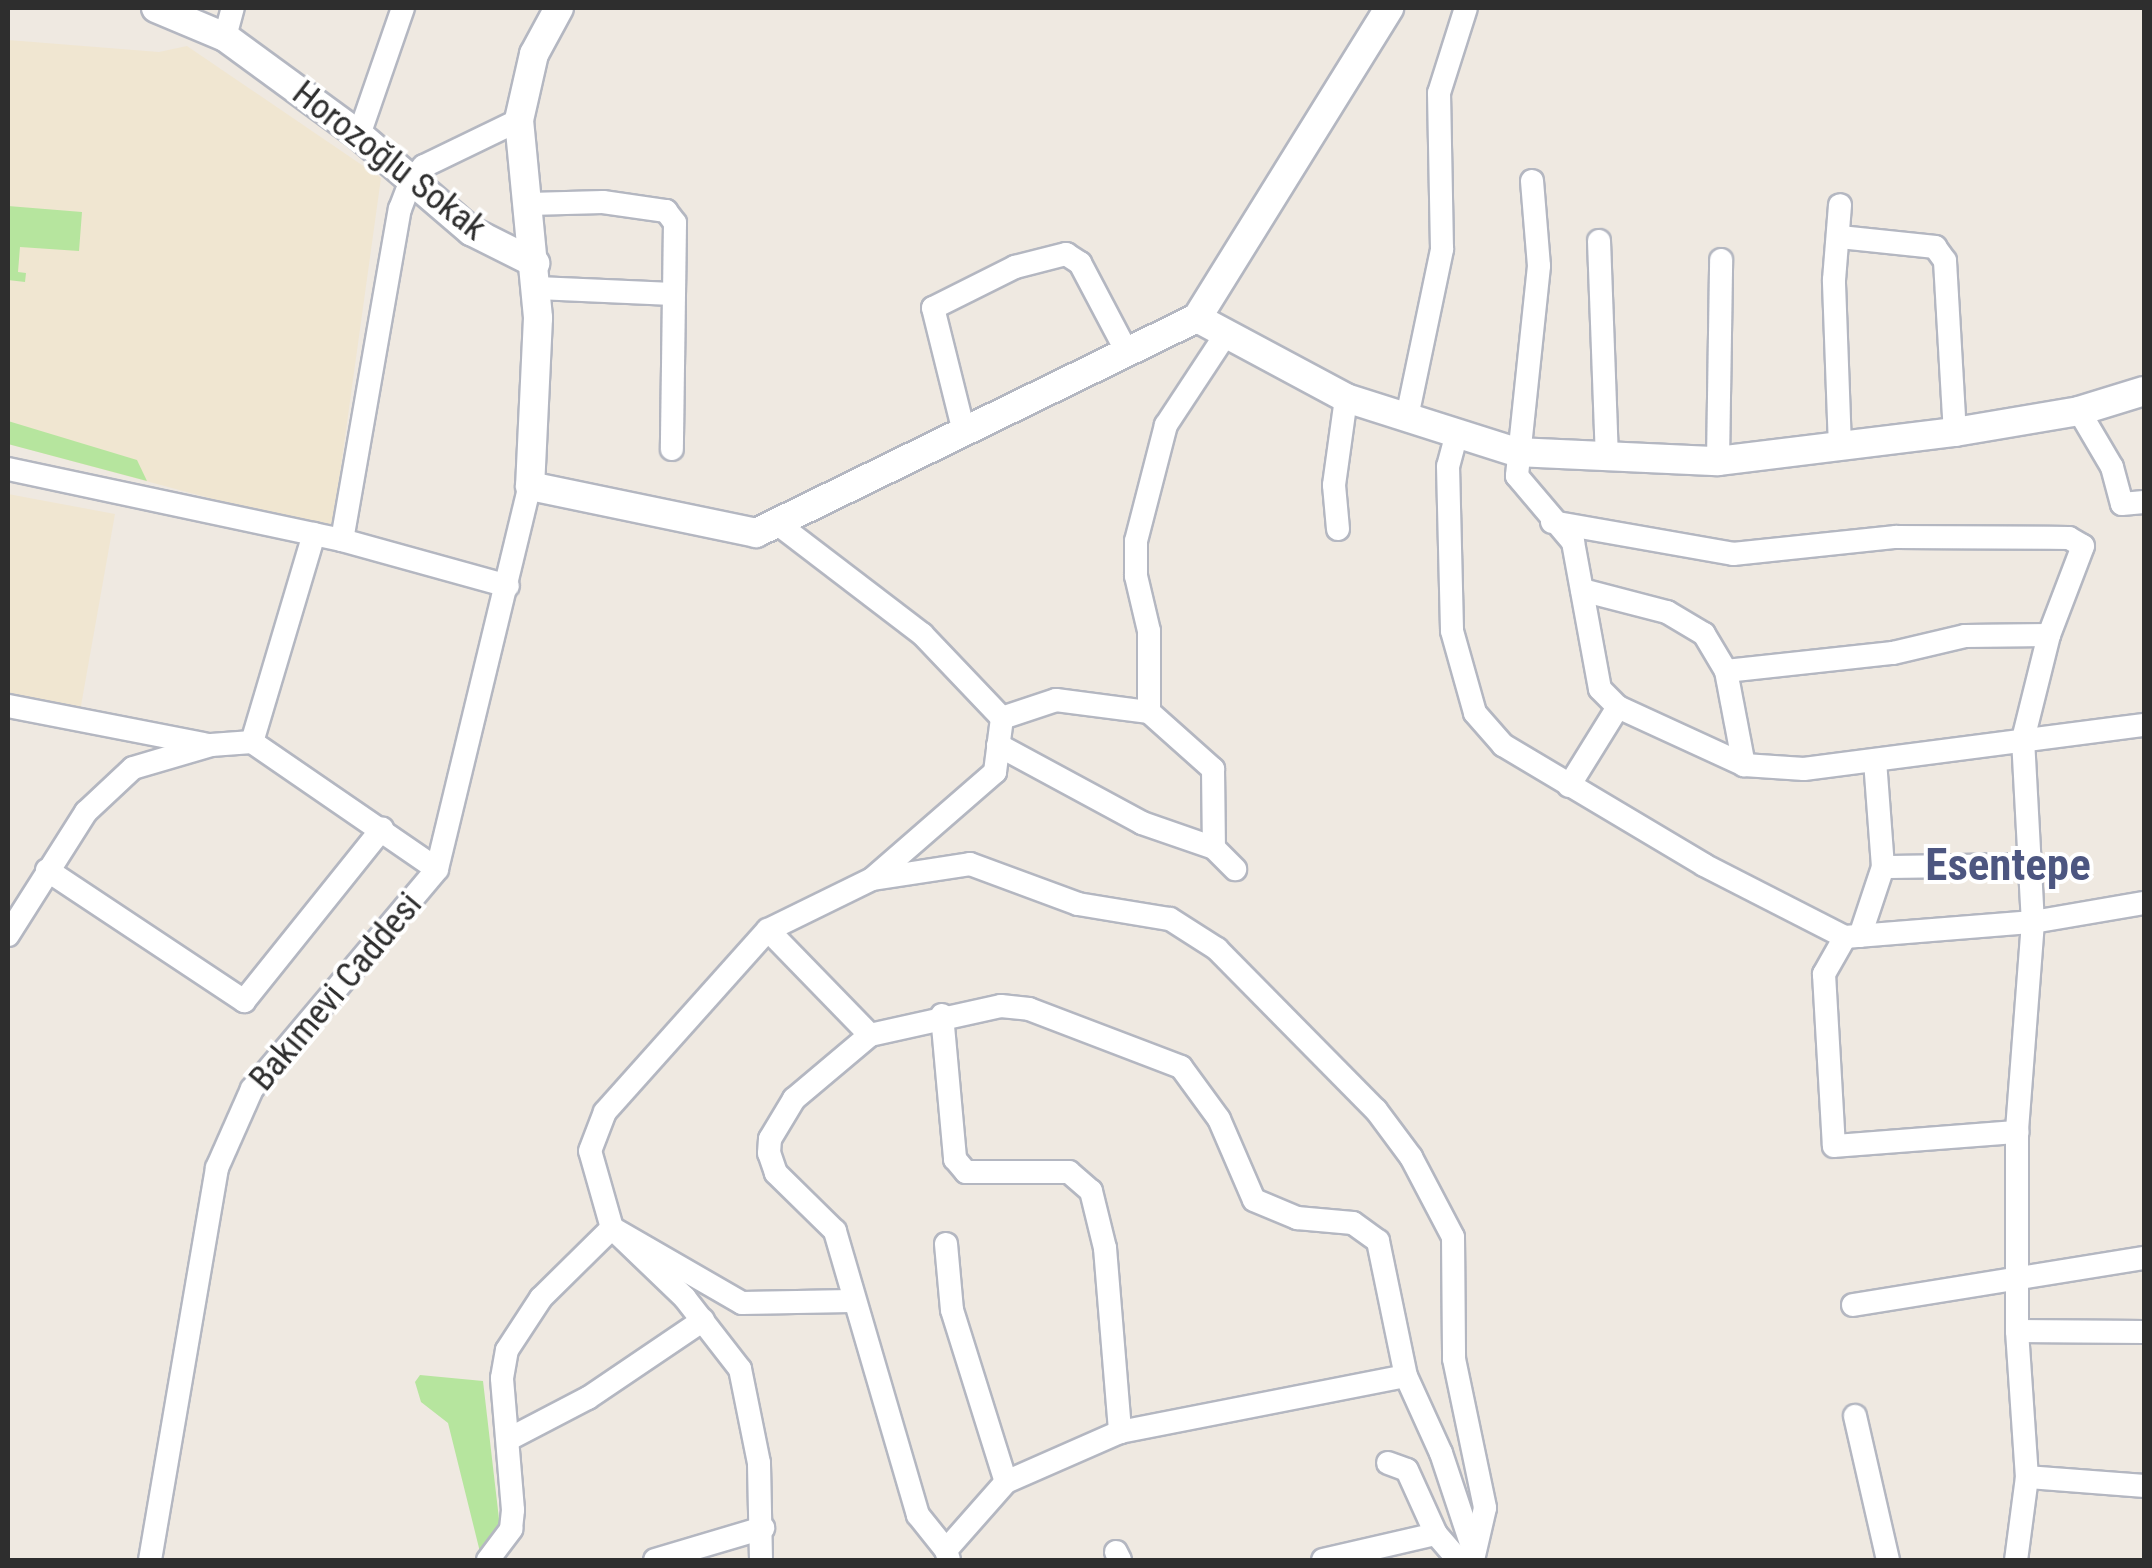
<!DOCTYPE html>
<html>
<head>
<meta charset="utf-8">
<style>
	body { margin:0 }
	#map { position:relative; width:2152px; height:1568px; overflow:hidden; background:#efe9e1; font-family:"Roboto Condensed",sans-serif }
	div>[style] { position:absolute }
	.education>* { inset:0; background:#f0e6d1 }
	.green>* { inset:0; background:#b6e59e }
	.roads { filter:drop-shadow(2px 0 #b4b7c1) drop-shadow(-2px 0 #b4b7c1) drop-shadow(0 2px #b4b7c1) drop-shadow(0 -2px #b4b7c1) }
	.minor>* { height:22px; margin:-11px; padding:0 11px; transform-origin:11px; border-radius:11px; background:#fff }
	.tertiary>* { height:28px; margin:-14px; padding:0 14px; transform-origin:14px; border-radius:14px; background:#fff }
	span { translate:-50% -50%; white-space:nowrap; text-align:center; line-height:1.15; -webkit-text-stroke:8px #fff; paint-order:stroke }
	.street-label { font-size:35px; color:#2e2e2e }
	.district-label { font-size:45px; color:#4d5680; font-weight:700 }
	.frame { position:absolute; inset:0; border:10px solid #2e2e2e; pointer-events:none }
</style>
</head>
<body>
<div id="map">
	<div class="education">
		<div style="clip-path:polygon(8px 40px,159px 52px,187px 46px,381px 178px,332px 531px,8px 444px)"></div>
		<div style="clip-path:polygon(8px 494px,115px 514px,79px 717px,8px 703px)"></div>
	</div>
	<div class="green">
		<div style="clip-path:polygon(8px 206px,82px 212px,79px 251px,20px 247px,18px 272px,26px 273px,25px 282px,8px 280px)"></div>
		<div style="clip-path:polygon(8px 421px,137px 460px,147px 481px,8px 444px)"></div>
		<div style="clip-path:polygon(420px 1375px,483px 1381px,501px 1536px,480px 1552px,448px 1423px,421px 1402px,415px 1382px)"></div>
	</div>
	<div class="roads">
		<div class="minor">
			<div style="left:225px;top:37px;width:30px;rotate:-75deg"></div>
			<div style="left:359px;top:135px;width:134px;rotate:-70.9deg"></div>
			<div style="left:1532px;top:181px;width:85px;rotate:85.3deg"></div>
			<div style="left:1539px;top:266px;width:211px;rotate:96deg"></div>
			<div style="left:1517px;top:476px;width:87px;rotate:49.7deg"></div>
			<div style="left:1573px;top:542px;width:149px;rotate:79.6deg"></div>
			<div style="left:1600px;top:689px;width:25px;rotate:45deg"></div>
			<div style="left:1618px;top:707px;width:139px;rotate:24.7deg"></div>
			<div style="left:1744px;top:765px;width:60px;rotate:3.8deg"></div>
			<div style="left:1804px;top:769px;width:343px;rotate:-7.4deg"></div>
			<div style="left:529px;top:204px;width:74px;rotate:-1.5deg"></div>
			<div style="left:603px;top:202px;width:64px;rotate:8.1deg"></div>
			<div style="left:666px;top:211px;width:15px;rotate:53deg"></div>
			<div style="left:675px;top:223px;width:226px;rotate:90.8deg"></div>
			<div style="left:1840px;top:237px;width:96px;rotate:6deg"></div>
			<div style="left:1935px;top:247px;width:17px;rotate:54deg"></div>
			<div style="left:1945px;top:261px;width:171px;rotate:86.7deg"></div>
			<div style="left:1599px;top:241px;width:215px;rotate:87.9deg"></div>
			<div style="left:537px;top:288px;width:136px;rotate:2.5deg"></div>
			<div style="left:2079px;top:411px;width:65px;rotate:59.5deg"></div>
			<div style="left:2112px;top:467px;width:38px;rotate:75deg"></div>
			<div style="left:2122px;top:504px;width:22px;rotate:-5deg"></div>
			<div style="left:1407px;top:417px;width:172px;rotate:-78.2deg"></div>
			<div style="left:1442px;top:249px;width:156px;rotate:-91.1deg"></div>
			<div style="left:1439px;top:93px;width:89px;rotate:-72.4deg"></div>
			<div style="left:964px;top:432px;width:128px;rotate:-104deg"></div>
			<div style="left:933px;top:308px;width:92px;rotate:-26.6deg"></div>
			<div style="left:1015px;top:267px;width:53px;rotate:-14.3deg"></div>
			<div style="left:1066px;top:254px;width:17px;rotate:33deg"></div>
			<div style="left:1080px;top:263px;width:101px;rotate:62.2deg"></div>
			<div style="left:1457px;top:433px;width:34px;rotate:105deg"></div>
			<div style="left:1448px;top:466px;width:165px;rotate:88.6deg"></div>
			<div style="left:1452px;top:631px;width:85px;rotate:74.3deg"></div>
			<div style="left:1475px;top:713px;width:43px;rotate:48.8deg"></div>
			<div style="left:1503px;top:745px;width:234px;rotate:30.8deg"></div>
			<div style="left:1704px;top:865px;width:158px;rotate:27.1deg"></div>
			<div style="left:1845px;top:937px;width:189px;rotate:-4.6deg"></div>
			<div style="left:2033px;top:922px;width:113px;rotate:-9.7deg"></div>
			<div style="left:1840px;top:447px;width:167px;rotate:-92.1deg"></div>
			<div style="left:1834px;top:280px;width:75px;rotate:-85.4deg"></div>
			<div style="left:1718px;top:461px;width:201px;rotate:-89.1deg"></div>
			<div style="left:8px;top:469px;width:341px;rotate:12deg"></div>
			<div style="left:342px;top:540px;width:172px;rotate:15.5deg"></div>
			<div style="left:1552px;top:522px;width:184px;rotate:10deg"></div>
			<div style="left:1733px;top:554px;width:164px;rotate:-6deg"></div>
			<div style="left:1896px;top:537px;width:173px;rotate:0.3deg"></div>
			<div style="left:2069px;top:538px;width:16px;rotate:30deg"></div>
			<div style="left:2083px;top:546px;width:95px;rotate:110.9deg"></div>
			<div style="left:2049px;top:635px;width:107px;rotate:104deg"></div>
			<div style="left:2023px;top:739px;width:183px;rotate:86.9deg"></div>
			<div style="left:2033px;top:922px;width:211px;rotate:94.4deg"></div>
			<div style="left:2017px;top:1132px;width:199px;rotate:90deg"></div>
			<div style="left:2017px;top:1331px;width:146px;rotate:86.1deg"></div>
			<div style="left:2027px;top:1477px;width:84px;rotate:97.5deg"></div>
			<div style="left:1338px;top:529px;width:44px;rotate:-95.2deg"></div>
			<div style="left:1334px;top:485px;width:88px;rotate:-82.1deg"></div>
			<div style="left:342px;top:540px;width:336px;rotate:-80.1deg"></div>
			<div style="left:400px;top:209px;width:31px;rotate:-69deg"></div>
			<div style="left:411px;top:180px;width:19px;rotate:-47deg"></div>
			<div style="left:424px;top:166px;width:106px;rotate:-25.8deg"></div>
			<div style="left:1582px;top:590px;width:88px;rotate:14.5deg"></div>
			<div style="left:1667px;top:612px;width:43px;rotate:30.7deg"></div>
			<div style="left:1704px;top:634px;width:43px;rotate:59.3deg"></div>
			<div style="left:1726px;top:671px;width:96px;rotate:79.2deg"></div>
			<div style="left:1726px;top:671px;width:168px;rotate:-6.2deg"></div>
			<div style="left:1893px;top:653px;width:74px;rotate:-13.3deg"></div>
			<div style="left:1965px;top:636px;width:84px;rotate:-0.7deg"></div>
			<div style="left:8px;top:706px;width:199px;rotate:11deg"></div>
			<div style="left:1149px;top:712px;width:81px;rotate:-90deg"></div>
			<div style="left:1149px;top:631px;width:57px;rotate:-103.3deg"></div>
			<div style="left:1136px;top:576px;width:35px;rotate:-90deg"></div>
			<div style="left:1136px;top:541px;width:120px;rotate:-75.5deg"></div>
			<div style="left:1166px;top:425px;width:109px;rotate:-56.6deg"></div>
			<div style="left:1149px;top:712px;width:86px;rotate:41.7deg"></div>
			<div style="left:1213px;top:769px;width:79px;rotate:89.3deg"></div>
			<div style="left:1002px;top:718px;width:57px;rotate:-18.4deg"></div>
			<div style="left:1056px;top:700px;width:94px;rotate:7.4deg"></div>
			<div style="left:252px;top:742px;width:217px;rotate:-73.4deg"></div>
			<div style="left:998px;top:745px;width:164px;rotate:28.4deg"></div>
			<div style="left:1142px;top:823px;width:76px;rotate:19.1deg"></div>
			<div style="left:1214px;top:848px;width:30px;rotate:45deg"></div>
			<div style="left:1569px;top:786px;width:93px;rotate:-58.2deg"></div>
			<div style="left:1883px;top:867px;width:149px;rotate:-0.8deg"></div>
			<div style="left:47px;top:870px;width:237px;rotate:33.6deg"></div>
			<div style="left:244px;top:1001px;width:221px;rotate:-51.3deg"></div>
			<div style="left:873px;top:879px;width:98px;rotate:-8.8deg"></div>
			<div style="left:970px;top:864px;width:115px;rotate:20.3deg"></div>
			<div style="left:1078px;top:904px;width:93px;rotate:9.3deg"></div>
			<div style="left:1170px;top:919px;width:56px;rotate:32.6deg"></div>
			<div style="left:1217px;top:949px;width:226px;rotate:45.4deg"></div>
			<div style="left:1376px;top:1110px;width:59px;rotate:53.3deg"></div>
			<div style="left:1411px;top:1157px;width:90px;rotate:62.3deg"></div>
			<div style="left:1453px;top:1237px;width:122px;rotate:89.5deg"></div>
			<div style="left:1454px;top:1359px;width:152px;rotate:78.2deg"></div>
			<div style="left:1485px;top:1508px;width:53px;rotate:103deg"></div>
			<div style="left:768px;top:930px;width:146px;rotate:45.8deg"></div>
			<div style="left:8px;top:935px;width:146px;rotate:-57.6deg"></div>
			<div style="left:86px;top:812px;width:64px;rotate:-43.1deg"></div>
			<div style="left:133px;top:768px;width:81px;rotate:-16.4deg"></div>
			<div style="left:211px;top:745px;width:41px;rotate:-4.2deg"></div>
			<div style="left:252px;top:742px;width:224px;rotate:34.5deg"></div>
			<div style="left:1860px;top:936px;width:73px;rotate:-71.6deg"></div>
			<div style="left:1883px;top:867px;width:106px;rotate:-94.3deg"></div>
			<div style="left:1845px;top:937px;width:43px;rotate:119.6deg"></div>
			<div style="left:1824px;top:974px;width:172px;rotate:86.7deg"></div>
			<div style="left:1834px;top:1146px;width:184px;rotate:-4.4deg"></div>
			<div style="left:942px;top:1015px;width:145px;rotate:84.8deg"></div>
			<div style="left:955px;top:1159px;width:17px;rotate:50deg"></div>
			<div style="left:966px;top:1172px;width:103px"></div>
			<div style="left:1069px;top:1172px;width:29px;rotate:41deg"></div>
			<div style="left:1091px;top:1191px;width:59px;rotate:76.2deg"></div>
			<div style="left:1105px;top:1248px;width:185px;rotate:85.3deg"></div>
			<div style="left:946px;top:1244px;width:66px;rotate:84.8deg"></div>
			<div style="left:952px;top:1310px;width:180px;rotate:72.6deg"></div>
			<div style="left:1853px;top:1305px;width:295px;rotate:-9.2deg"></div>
			<div style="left:2017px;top:1331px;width:127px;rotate:0.5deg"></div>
			<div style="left:1855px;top:1416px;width:148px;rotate:77.1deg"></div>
			<div style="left:511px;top:1438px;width:87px;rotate:-27.5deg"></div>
			<div style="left:588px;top:1398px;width:139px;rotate:-34.1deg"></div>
			<div style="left:1388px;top:1463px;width:20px;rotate:20deg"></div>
			<div style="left:1407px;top:1470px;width:70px;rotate:65.6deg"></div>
			<div style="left:1436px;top:1534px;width:35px;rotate:49deg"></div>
			<div style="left:2027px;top:1477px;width:117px;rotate:4.4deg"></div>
			<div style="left:946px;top:1550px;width:45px;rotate:-128.7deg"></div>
			<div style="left:918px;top:1515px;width:296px;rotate:-106.3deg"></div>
			<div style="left:835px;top:1231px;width:83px;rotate:-135.5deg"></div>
			<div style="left:776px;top:1173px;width:21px;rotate:-109deg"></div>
			<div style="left:769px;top:1153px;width:14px;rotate:-86deg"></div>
			<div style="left:770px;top:1139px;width:47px;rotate:-59deg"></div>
			<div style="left:794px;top:1099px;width:99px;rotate:-40.1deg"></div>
			<div style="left:870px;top:1035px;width:134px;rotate:-12.5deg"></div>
			<div style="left:1001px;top:1006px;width:28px;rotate:6deg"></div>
			<div style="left:1029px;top:1009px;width:163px;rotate:20.9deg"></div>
			<div style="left:1181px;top:1067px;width:64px;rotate:53.8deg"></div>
			<div style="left:1219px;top:1119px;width:88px;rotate:66.6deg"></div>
			<div style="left:1254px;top:1200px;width:47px;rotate:22.7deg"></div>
			<div style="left:1297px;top:1218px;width:56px;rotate:5.1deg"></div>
			<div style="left:1353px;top:1223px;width:31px;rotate:36deg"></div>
			<div style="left:1378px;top:1241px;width:138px;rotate:78.3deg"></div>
			<div style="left:1116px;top:1552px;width:9px;rotate:63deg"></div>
			<div style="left:150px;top:1560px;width:398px;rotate:-80.3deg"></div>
			<div style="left:217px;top:1168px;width:86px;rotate:-66.1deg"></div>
			<div style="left:252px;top:1089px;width:287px;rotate:-49.9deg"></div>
			<div style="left:437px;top:869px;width:394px;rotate:-76.4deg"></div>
			<div style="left:488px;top:1560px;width:39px;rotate:-53deg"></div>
			<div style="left:511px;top:1529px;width:19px;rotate:-84deg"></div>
			<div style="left:513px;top:1510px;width:132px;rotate:-94.8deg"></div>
			<div style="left:502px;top:1378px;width:28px;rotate:-80deg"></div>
			<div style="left:507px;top:1350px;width:62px;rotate:-56.8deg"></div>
			<div style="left:541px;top:1298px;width:100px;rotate:-44.6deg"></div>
			<div style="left:612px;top:1228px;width:150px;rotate:30deg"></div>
			<div style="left:742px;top:1303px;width:109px;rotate:-1.1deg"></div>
			<div style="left:655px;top:1560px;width:113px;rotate:-16.5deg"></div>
			<div style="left:761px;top:1560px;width:97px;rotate:-91.2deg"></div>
			<div style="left:759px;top:1463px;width:96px;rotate:-101.4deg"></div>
			<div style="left:740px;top:1369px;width:90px;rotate:-127.8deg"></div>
			<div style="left:685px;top:1298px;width:101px;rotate:-136.2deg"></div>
			<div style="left:612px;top:1228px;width:80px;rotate:-105.9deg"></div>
			<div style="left:590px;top:1151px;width:42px;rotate:-69deg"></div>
			<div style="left:605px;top:1112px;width:244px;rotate:-48.2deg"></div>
			<div style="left:768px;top:930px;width:116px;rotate:-26.1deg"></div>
			<div style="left:872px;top:879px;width:163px;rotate:-41deg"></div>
			<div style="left:995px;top:772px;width:54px;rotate:-82.6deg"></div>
			<div style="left:1002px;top:718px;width:116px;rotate:-133.6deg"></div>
			<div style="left:922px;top:634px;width:183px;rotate:-142.6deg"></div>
			<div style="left:949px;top:1560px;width:10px;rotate:-107deg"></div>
			<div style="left:946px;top:1550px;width:91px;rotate:-48.6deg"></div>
			<div style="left:1006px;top:1482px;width:124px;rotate:-23.7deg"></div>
			<div style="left:1120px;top:1432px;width:291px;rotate:-11.1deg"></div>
			<div style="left:1406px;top:1376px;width:85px;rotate:65.6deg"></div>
			<div style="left:1441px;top:1453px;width:104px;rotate:71.6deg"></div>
			<div style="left:1323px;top:1560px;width:116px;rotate:-13deg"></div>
		</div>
		<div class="tertiary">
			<div style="left:156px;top:8px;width:75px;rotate:22.8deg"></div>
			<div style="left:225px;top:37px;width:166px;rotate:36.2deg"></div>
			<div style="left:359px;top:135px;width:148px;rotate:40.6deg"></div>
			<div style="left:471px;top:231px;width:72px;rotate:26.6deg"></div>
			<div style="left:559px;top:8px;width:52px;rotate:118.5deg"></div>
			<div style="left:534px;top:54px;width:68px;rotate:102.8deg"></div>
			<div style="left:519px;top:120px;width:199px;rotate:84.5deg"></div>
			<div style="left:538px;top:318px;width:168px;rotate:92.7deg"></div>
			<div style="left:530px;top:486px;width:231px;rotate:11.7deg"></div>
			<div style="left:756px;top:533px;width:491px;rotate:-26deg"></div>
			<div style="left:1197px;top:318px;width:365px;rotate:-58.2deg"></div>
			<div style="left:1197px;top:318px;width:169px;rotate:28.2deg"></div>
			<div style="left:1346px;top:398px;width:178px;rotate:17.6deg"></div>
			<div style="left:1516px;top:452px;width:202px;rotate:2.6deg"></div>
			<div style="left:1718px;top:461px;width:239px;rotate:-7deg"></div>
			<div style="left:1955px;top:432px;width:126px;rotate:-9.6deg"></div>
			<div style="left:2079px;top:411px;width:68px;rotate:-17.1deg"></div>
		</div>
	</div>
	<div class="street-label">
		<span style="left:389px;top:161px;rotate:38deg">Horozoğlu Sokak</span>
		<span style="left:336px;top:992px;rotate:-50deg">Bakımevi Caddesi</span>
	</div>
	<div class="district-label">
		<span style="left:2008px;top:865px">Esentepe</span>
	</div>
	<div class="frame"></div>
</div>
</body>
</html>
